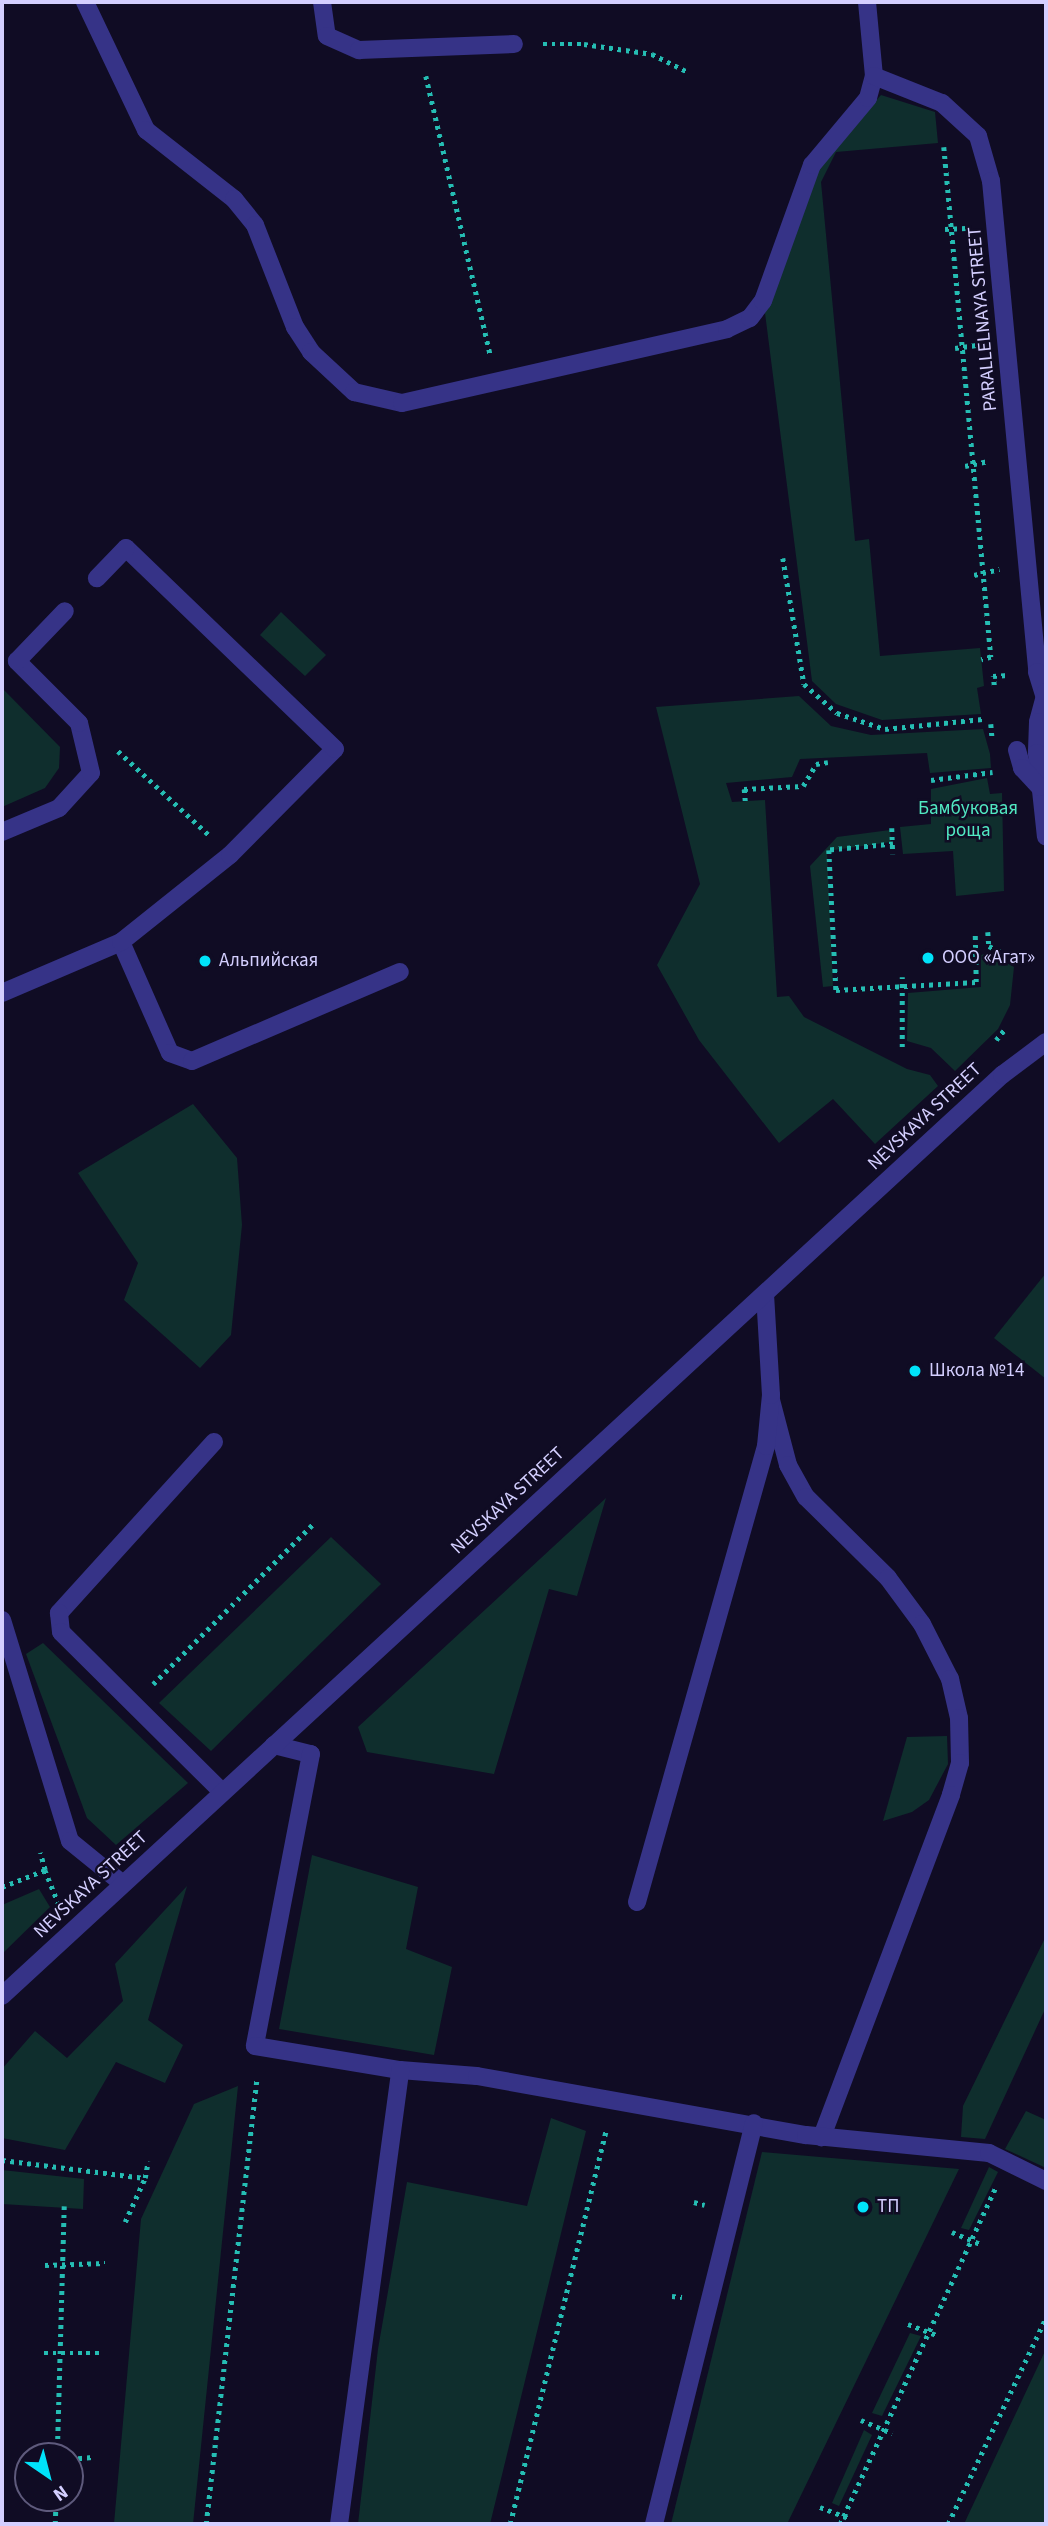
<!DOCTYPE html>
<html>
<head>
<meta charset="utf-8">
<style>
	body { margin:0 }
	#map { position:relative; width:1048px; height:2526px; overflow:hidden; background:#100c24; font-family:"Source Sans 3",sans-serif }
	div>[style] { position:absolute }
	.green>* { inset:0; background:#0f2e2d }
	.path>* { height:4.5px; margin-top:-2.25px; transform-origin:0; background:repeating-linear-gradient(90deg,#25bdb3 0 3.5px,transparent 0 8.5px) }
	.minor>* { height:18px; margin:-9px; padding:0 9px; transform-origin:9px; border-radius:9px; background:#363387 }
	.dots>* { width:19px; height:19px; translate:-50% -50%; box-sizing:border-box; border:4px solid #100c24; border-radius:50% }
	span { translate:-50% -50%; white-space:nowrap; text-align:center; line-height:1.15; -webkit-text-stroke:5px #100c24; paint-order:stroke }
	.street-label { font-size:19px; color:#d4cfff }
	.park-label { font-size:19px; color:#51e8c2 }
	.poi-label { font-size:19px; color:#d4cfff }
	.left { translate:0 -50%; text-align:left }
	.frame { position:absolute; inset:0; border:4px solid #d4cfff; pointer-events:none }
	.north { position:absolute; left:14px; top:2442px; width:70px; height:70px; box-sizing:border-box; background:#100c24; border:2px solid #5e5a7c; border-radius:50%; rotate:145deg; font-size:19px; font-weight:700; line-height:28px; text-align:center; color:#d4cfff }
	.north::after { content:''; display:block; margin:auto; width:24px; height:32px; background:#00e3fa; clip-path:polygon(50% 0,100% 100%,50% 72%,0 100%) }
</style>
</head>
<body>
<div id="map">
	<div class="green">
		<div style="clip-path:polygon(881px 95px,935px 112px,938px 143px,836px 152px,821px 182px,855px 541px,869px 539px,880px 656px,980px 648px,984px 686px,977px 688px,981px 714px,882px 720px,836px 704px,812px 681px,765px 313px,817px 166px)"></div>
		<div style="clip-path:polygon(281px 612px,326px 655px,305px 676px,260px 635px)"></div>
		<div style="clip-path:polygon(2px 688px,60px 747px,59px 768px,45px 788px,2px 807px)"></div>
		<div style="clip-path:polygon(799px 696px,831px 726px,871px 735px,983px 729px,990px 754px,991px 768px,930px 773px,927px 753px,800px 759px,792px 777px,726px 783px,732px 802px,765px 800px,777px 997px,789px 996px,804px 1017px,907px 1069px,930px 1075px,938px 1086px,875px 1144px,833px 1099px,779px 1143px,699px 1040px,657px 965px,700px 884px,656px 707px)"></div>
		<div style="clip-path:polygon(987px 778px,990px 794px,1002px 793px,1004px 891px,956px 896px,953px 851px,903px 854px,900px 827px,931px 824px,931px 789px)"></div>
		<div style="clip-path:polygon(890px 830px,891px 842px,827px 851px,833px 986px,823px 987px,810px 866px,837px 837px)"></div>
		<div style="clip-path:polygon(988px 953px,1014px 967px,1010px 1005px,998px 1029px,955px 1071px,931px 1048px,907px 1041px,908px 993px,981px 987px,981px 955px)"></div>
		<div style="clip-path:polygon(193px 1104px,237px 1158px,242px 1225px,231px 1335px,200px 1368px,124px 1300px,138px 1263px,78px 1173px)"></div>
		<div style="clip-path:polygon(1046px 1273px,1046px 1379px,994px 1338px)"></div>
		<div style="clip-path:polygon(606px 1498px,577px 1596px,549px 1589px,494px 1774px,367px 1752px,358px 1727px)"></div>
		<div style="clip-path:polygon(331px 1537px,381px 1584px,211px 1751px,159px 1703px)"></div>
		<div style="clip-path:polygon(43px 1643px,188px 1783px,116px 1845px,87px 1818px,26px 1654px)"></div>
		<div style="clip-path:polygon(947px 1736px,948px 1764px,929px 1800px,912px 1812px,883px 1821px,907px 1737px)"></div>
		<div style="clip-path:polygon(312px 1855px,418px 1887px,406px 1949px,452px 1967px,434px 2055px,279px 2029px)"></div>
		<div style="clip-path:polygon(187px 1886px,148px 2020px,183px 2045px,165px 2083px,116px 2062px,65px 2150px,2px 2138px,2px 2069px,35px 2031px,67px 2058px,123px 2001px,115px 1964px)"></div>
		<div style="clip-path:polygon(39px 1889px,50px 1907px,2px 1954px,2px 1905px)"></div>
		<div style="clip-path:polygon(1046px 1936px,1046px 2007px,985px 2139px,961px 2137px,963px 2106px)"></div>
		<div style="clip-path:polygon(238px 2086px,193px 2524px,114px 2524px,141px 2219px,194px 2104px)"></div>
		<div style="clip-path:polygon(1026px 2111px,1046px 2120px,1046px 2168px,1005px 2149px)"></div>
		<div style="clip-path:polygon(551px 2118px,586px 2131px,490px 2524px,358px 2524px,378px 2349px,407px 2182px,527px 2206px)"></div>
		<div style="clip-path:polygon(762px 2152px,959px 2169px,787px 2524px,671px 2524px)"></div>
		<div style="clip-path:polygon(989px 2167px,998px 2172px,969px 2230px,961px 2228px)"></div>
		<div style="clip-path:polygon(2px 2170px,84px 2179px,83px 2209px,2px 2204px)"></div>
		<div style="clip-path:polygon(910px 2333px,921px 2336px,882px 2416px,872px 2413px)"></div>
		<div style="clip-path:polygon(1046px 2349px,1046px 2524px,964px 2524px)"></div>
		<div style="clip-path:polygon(864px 2430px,872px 2435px,839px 2506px,832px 2503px)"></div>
	</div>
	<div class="path">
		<div style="left:543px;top:44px;width:41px"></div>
		<div style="left:584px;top:44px;width:69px;rotate:8.4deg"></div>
		<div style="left:652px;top:54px;width:40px;rotate:26.6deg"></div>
		<div style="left:426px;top:76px;width:285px;rotate:77deg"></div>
		<div style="left:944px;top:147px;width:512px;rotate:84.73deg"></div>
		<div style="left:991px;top:657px;width:10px;rotate:163deg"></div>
		<div style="left:945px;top:229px;width:21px;rotate:-3deg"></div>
		<div style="left:955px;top:348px;width:22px;rotate:-8deg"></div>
		<div style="left:965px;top:466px;width:25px;rotate:-12deg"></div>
		<div style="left:783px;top:558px;width:128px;rotate:80.5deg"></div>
		<div style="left:804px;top:684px;width:44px;rotate:41.3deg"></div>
		<div style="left:837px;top:713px;width:51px;rotate:18.4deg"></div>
		<div style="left:885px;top:729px;width:98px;rotate:-5.9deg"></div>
		<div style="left:974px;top:575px;width:26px;rotate:-13deg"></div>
		<div style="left:994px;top:685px;width:9px;rotate:-96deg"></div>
		<div style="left:993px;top:676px;width:15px;rotate:-4deg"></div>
		<div style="left:991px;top:724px;width:12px;rotate:85deg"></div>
		<div style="left:118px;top:751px;width:124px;rotate:42.7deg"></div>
		<div style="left:931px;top:780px;width:62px;rotate:-7.5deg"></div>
		<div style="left:745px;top:801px;width:12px;rotate:-95deg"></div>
		<div style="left:744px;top:789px;width:59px;rotate:-2.9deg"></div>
		<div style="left:803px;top:786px;width:26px;rotate:-59deg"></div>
		<div style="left:816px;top:764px;width:12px;rotate:-9deg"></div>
		<div style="left:892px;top:828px;width:26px;rotate:88deg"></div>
		<div style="left:893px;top:844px;width:64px;rotate:174.6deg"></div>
		<div style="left:829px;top:850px;width:140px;rotate:87.1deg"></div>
		<div style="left:836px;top:990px;width:140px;rotate:-3.3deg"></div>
		<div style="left:976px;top:982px;width:49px;rotate:-91.2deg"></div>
		<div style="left:988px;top:932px;width:14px;rotate:86deg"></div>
		<div style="left:989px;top:946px;width:35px;rotate:27deg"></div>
		<div style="left:996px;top:1040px;width:13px;rotate:-51deg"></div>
		<div style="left:902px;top:1047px;width:70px;rotate:-90deg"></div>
		<div style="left:153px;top:1684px;width:226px;rotate:-45deg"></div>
		<div style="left:45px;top:1870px;width:38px;rotate:68deg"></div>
		<div style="left:2px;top:1887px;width:46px;rotate:-21.6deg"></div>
		<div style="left:45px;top:1870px;width:18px;rotate:-106deg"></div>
		<div style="left:2px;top:2160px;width:144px;rotate:7.2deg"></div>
		<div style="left:694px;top:2202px;width:11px;rotate:15deg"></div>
		<div style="left:125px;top:2222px;width:48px;rotate:-65.6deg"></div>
		<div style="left:145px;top:2178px;width:17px;rotate:-80deg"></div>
		<div style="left:952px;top:2232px;width:33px;rotate:23deg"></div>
		<div style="left:45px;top:2265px;width:60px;rotate:-1.9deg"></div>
		<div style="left:672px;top:2296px;width:10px;rotate:6deg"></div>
		<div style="left:908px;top:2324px;width:33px;rotate:21deg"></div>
		<div style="left:44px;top:2353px;width:57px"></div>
		<div style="left:861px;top:2420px;width:34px;rotate:23deg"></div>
		<div style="left:57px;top:2456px;width:250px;rotate:-88.4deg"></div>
		<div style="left:70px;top:2459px;width:25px;rotate:-5deg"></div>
		<div style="left:820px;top:2507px;width:33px;rotate:21deg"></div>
		<div style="left:55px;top:2524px;width:26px;rotate:-88deg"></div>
		<div style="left:206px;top:2524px;width:450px;rotate:-83.5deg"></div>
		<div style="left:510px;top:2524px;width:406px;rotate:-76.3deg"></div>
		<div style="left:840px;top:2524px;width:370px;rotate:-65.2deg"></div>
		<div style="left:948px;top:2524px;width:228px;rotate:-64.6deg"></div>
	</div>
	<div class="minor">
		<div style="left:85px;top:2px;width:142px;rotate:64.5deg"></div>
		<div style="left:146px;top:130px;width:112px;rotate:38.1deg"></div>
		<div style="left:234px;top:199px;width:33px;rotate:51deg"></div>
		<div style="left:255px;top:225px;width:110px;rotate:68.6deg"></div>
		<div style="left:295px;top:327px;width:30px;rotate:57deg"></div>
		<div style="left:311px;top:352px;width:59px;rotate:42.9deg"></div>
		<div style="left:354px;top:392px;width:49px;rotate:12.9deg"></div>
		<div style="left:402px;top:403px;width:333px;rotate:-12.8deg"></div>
		<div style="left:727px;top:329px;width:25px;rotate:-26deg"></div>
		<div style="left:750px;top:318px;width:21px;rotate:-53deg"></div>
		<div style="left:763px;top:301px;width:145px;rotate:-70.2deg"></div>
		<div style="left:812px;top:165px;width:87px;rotate:-50.1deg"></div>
		<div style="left:868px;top:98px;width:23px;rotate:-75deg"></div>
		<div style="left:874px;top:76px;width:74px;rotate:-95.4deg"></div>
		<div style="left:322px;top:2px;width:34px;rotate:82deg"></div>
		<div style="left:327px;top:36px;width:35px;rotate:24deg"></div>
		<div style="left:359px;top:50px;width:155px;rotate:-2.2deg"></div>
		<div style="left:874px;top:76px;width:73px;rotate:21.7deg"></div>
		<div style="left:942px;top:103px;width:49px;rotate:42.5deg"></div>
		<div style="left:978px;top:136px;width:47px;rotate:73.9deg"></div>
		<div style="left:991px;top:181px;width:493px;rotate:84.6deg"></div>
		<div style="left:1037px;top:672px;width:24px;rotate:73deg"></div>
		<div style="left:1046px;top:692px;width:31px;rotate:105deg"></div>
		<div style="left:1038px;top:722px;width:31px;rotate:92deg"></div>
		<div style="left:1037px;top:753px;width:84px;rotate:83.9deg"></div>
		<div style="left:1017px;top:750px;width:19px;rotate:74deg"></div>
		<div style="left:1022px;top:768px;width:26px;rotate:47deg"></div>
		<div style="left:2px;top:832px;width:62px;rotate:-22.8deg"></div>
		<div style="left:59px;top:808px;width:47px;rotate:-47.6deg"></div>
		<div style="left:91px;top:773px;width:51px;rotate:-103.5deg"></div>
		<div style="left:79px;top:723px;width:88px;rotate:-135deg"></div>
		<div style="left:17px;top:661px;width:69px;rotate:-46.2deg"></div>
		<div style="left:121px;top:942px;width:121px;rotate:66.2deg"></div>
		<div style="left:170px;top:1053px;width:23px;rotate:20deg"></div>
		<div style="left:192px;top:1061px;width:226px;rotate:-23.2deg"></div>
		<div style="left:2px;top:993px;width:129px;rotate:-23.2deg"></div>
		<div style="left:121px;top:942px;width:139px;rotate:-38.6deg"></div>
		<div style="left:230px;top:855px;width:149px;rotate:-45.3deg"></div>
		<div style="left:335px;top:749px;width:290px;rotate:-136.1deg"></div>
		<div style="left:126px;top:548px;width:42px;rotate:134deg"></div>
		<div style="left:771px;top:1400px;width:67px;rotate:75.3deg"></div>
		<div style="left:788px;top:1465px;width:37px;rotate:61deg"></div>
		<div style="left:806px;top:1497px;width:115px;rotate:44.6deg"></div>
		<div style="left:888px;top:1578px;width:57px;rotate:53.5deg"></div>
		<div style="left:922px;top:1624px;width:62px;rotate:63deg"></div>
		<div style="left:950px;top:1679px;width:40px;rotate:77deg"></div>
		<div style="left:959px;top:1718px;width:45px;rotate:88.7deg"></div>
		<div style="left:960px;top:1763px;width:33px;rotate:106deg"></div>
		<div style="left:951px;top:1795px;width:366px;rotate:110.7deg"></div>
		<div style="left:214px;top:1442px;width:231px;rotate:132.2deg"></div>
		<div style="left:59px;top:1613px;width:19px;rotate:84deg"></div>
		<div style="left:61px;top:1632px;width:227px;rotate:44.8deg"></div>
		<div style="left:2px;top:1620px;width:231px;rotate:72.9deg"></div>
		<div style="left:70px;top:1841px;width:68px;rotate:39.1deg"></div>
		<div style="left:274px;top:1745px;width:38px;rotate:14deg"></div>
		<div style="left:311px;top:1754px;width:297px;rotate:100.9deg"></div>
		<div style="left:255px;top:2046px;width:147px;rotate:9.4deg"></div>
		<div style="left:400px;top:2070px;width:77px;rotate:4.5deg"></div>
		<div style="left:477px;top:2076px;width:334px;rotate:10.2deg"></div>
		<div style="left:806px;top:2135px;width:184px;rotate:5.6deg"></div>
		<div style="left:989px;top:2153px;width:64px;rotate:26.2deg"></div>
		<div style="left:637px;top:1902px;width:474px;rotate:-74.2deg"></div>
		<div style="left:766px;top:1446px;width:51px;rotate:-84.4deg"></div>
		<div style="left:771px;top:1395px;width:100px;rotate:-93.4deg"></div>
		<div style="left:2px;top:1996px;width:1360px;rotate:-42.65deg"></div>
		<div style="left:1002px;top:1075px;width:55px;rotate:-36.9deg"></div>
		<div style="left:339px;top:2524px;width:458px;rotate:-82.3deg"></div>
		<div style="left:654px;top:2524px;width:413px;rotate:-76deg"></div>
	</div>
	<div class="dots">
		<div style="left:928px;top:958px;background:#00e3fa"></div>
		<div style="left:205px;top:961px;background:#00e3fa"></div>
		<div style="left:915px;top:1371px;background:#00e3fa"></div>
		<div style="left:863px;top:2207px;background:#00e3fa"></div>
	</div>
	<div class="street-label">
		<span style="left:983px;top:319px;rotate:-95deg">PARALLELNAYA STREET</span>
		<span style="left:925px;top:1117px;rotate:-43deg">NEVSKAYA STREET</span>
		<span style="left:508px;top:1501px;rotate:-43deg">NEVSKAYA STREET</span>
		<span style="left:91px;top:1885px;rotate:-43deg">NEVSKAYA STREET</span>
	</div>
	<div class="park-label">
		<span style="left:968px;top:820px">Бамбуковая<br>роща</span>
	</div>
	<div class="poi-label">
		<span class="left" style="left:942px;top:958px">ООО «Агат»</span>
		<span class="left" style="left:219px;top:961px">Альпийская</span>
		<span class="left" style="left:929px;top:1371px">Школа №14</span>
		<span class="left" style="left:877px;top:2207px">ТП</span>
	</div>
	<div class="frame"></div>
	<div class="north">N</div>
</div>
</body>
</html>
